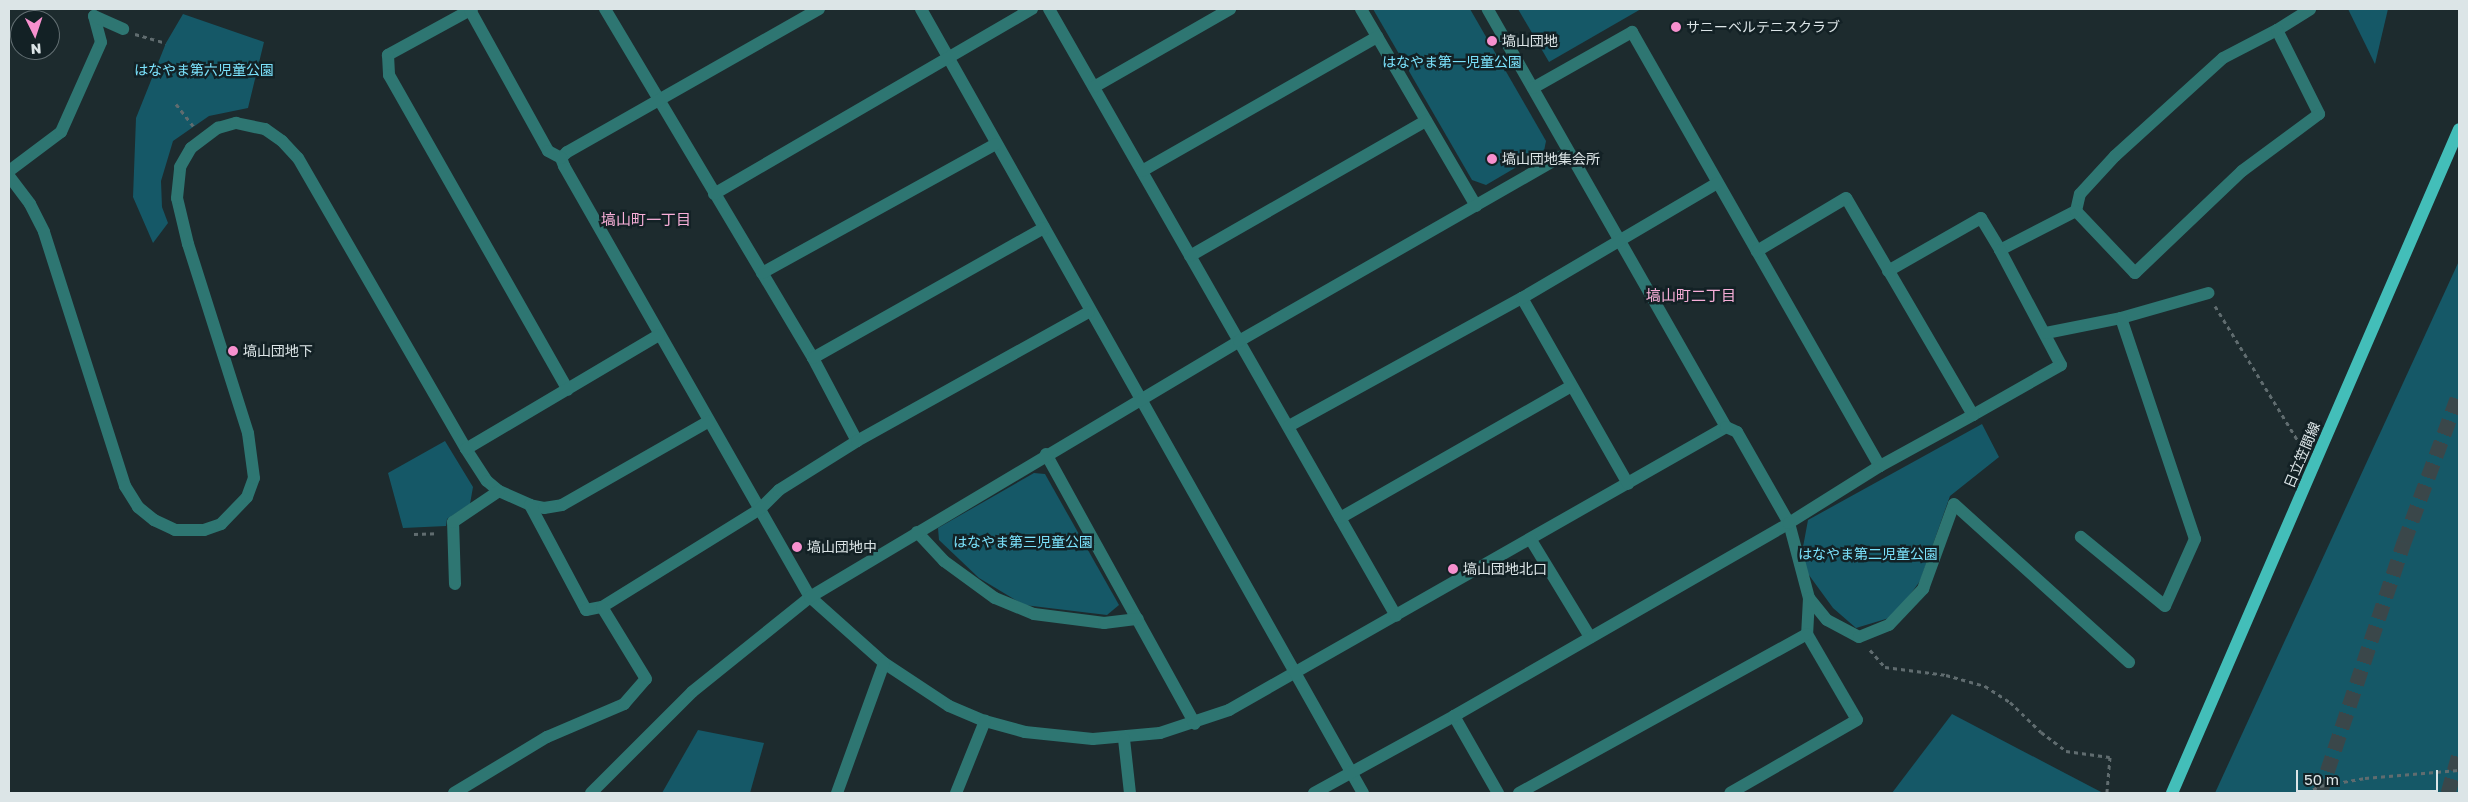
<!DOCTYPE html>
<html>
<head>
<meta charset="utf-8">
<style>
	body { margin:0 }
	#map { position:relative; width:2468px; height:802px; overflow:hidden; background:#1d2b2e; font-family:"Golos Text","Noto Sans JP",sans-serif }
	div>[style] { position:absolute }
	.green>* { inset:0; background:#155867 }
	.highway-tunnel>* { height:15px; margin-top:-7.5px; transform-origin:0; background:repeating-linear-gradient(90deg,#3a474a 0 15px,transparent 0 23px) }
	.path>* { height:3px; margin-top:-1.5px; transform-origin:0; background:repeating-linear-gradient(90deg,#606c6f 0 4px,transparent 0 8px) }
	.minor>* { height:12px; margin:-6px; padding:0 6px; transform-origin:6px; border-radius:6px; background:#2e7672 }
	.major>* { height:12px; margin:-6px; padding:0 6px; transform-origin:6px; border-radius:6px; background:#43beb9 }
	.dots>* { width:14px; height:14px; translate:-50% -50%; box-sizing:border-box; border:2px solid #132125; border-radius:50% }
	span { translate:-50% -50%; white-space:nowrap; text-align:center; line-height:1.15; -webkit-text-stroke:5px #132125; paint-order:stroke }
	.poi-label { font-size:14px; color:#dce5e7 }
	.left { translate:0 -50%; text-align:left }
	.park-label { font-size:14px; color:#7be2fc }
	.street-label { font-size:14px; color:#dce5e7 }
	.neighbourhood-label { font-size:15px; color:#f8afd9 }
	.frame { position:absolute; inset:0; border:10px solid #dce5e7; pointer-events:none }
	.north { position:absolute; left:10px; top:10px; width:50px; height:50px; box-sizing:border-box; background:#132125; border:1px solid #636f73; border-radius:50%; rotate:176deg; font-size:14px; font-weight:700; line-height:20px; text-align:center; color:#dce5e7 }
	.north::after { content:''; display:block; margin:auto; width:18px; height:22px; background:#f790ce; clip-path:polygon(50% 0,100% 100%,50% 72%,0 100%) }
	.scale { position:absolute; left:2296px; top:770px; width:142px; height:22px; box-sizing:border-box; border:2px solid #dce5e7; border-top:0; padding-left:6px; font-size:15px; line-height:18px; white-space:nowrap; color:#dce5e7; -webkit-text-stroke:4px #132125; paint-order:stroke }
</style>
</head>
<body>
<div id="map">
	<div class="green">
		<div style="clip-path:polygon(1373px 9px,1470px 9px,1546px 141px,1544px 151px,1486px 185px,1472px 180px)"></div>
		<div style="clip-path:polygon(1518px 9px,1641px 9px,1549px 62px)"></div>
		<div style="clip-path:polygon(2348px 9px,2388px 9px,2375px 64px)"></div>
		<div style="clip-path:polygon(183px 14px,264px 42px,248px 108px,209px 116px,173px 141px,161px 181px,162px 207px,168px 223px,153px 243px,133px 197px,136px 118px,166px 43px)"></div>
		<div style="clip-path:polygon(2459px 261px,2459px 793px,2215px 793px)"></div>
		<div style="clip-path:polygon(1982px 424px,1999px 457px,1950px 496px,1920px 581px,1907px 599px,1889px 618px,1856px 628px,1833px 608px,1806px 571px,1803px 547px,1808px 520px)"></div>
		<div style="clip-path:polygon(445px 441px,473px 487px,470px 504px,447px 519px,446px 526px,403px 528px,388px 473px)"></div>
		<div style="clip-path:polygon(1034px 473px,1045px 474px,1119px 605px,1107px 615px,1024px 605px,979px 578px,939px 540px,938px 528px)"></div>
		<div style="clip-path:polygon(1952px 714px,2103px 793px,1892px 793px)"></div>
		<div style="clip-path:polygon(698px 730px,764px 743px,750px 793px,662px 793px)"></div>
	</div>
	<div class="highway-tunnel">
		<div style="left:2320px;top:793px;width:265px;rotate:-71.5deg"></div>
		<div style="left:2404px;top:542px;width:159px;rotate:-69.7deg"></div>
		<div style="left:2448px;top:793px;width:41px;rotate:-74.2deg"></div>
	</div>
	<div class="path">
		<div style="left:135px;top:34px;width:32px;rotate:16deg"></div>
		<div style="left:176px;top:104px;width:31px;rotate:52deg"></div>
		<div style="left:2215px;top:306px;width:164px;rotate:58.4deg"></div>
		<div style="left:414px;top:534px;width:24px;rotate:-2deg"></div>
		<div style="left:1870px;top:650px;width:23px;rotate:49deg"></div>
		<div style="left:1885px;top:667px;width:62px;rotate:7.5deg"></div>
		<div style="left:1946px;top:675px;width:41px;rotate:15.8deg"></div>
		<div style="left:1985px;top:686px;width:30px;rotate:33deg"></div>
		<div style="left:2010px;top:702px;width:43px;rotate:44.1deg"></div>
		<div style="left:2041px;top:732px;width:31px;rotate:37deg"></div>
		<div style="left:2066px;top:751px;width:44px;rotate:7.8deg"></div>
		<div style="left:2110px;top:757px;width:36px;rotate:95deg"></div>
		<div style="left:2306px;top:793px;width:16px;rotate:-27deg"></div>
		<div style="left:2320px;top:786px;width:46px;rotate:-10.1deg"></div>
		<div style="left:2365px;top:778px;width:94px;rotate:-4.9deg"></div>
	</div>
	<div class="minor">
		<div style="left:472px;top:9px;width:96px;rotate:151.3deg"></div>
		<div style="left:388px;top:55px;width:20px;rotate:87deg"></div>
		<div style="left:389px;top:75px;width:362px;rotate:60.4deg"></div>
		<div style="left:605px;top:9px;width:406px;rotate:59.2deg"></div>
		<div style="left:813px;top:358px;width:94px;rotate:62.1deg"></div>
		<div style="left:819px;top:9px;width:290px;rotate:150.4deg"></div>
		<div style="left:567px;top:152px;width:8px;rotate:135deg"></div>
		<div style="left:561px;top:158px;width:9px;rotate:69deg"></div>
		<div style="left:564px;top:166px;width:496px;rotate:60.3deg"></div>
		<div style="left:810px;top:597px;width:99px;rotate:41.7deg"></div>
		<div style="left:884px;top:663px;width:78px;rotate:33.5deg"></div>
		<div style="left:949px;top:706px;width:39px;rotate:23deg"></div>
		<div style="left:985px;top:721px;width:41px;rotate:15.4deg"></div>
		<div style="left:1025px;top:732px;width:68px;rotate:5.9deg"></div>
		<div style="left:1093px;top:739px;width:67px;rotate:-5.1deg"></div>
		<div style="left:1160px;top:733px;width:73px;rotate:-18.4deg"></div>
		<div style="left:1229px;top:710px;width:572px;rotate:-29.66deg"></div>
		<div style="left:1726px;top:427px;width:481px;rotate:-119.7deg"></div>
		<div style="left:921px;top:9px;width:900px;rotate:60.59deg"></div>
		<div style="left:1049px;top:9px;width:699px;rotate:60.24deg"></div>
		<div style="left:1361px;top:9px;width:228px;rotate:59.7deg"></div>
		<div style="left:470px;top:10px;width:161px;rotate:61deg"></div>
		<div style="left:548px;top:151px;width:15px;rotate:28deg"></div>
		<div style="left:2277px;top:30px;width:39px;rotate:-32deg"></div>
		<div style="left:1094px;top:87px;width:157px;rotate:-29.8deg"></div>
		<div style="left:1533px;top:88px;width:114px;rotate:-29.5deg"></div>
		<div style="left:1632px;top:32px;width:500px;rotate:60.3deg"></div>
		<div style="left:9px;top:171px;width:65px;rotate:-36.9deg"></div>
		<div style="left:61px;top:132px;width:98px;rotate:-66deg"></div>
		<div style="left:101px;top:42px;width:27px;rotate:-105deg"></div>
		<div style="left:94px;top:16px;width:32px;rotate:24deg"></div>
		<div style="left:1142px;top:171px;width:271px;rotate:-29.7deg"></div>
		<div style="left:9px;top:176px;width:35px;rotate:53deg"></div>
		<div style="left:30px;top:204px;width:31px;rotate:63deg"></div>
		<div style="left:44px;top:232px;width:267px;rotate:72.3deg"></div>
		<div style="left:125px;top:486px;width:25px;rotate:58deg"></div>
		<div style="left:138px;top:507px;width:21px;rotate:39deg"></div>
		<div style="left:154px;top:520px;width:23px;rotate:25deg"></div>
		<div style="left:175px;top:530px;width:29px"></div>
		<div style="left:204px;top:530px;width:18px;rotate:-19deg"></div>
		<div style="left:221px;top:524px;width:37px;rotate:-46deg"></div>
		<div style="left:247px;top:497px;width:20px;rotate:-70deg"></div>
		<div style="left:254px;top:478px;width:45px;rotate:-97.6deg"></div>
		<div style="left:248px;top:433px;width:198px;rotate:-107.6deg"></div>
		<div style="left:188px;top:244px;width:47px;rotate:-103.4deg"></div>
		<div style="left:177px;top:198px;width:31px;rotate:-84deg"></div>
		<div style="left:180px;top:167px;width:22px;rotate:-60deg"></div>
		<div style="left:191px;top:148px;width:34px;rotate:-37deg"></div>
		<div style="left:218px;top:128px;width:19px;rotate:-16deg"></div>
		<div style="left:236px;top:123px;width:30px;rotate:12deg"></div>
		<div style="left:265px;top:129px;width:21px;rotate:35deg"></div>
		<div style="left:282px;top:141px;width:23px;rotate:47deg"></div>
		<div style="left:298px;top:158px;width:336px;rotate:60deg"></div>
		<div style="left:466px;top:449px;width:38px;rotate:57deg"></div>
		<div style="left:487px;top:481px;width:16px;rotate:40deg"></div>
		<div style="left:499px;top:491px;width:34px;rotate:24deg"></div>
		<div style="left:530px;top:505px;width:14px;rotate:12deg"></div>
		<div style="left:544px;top:508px;width:18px;rotate:-9deg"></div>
		<div style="left:562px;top:505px;width:169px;rotate:-29.7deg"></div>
		<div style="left:714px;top:194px;width:368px;rotate:-30.2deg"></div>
		<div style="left:2000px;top:250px;width:85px;rotate:-27.2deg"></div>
		<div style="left:2076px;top:211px;width:17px;rotate:-77deg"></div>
		<div style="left:2080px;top:194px;width:52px;rotate:-47.4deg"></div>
		<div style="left:2115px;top:156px;width:146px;rotate:-42.2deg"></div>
		<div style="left:2223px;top:58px;width:61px;rotate:-27.4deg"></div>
		<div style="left:2277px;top:30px;width:94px;rotate:63.4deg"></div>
		<div style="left:2319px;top:114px;width:96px;rotate:143.5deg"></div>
		<div style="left:2242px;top:171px;width:148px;rotate:136.4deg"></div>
		<div style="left:2135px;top:273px;width:86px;rotate:-133.6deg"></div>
		<div style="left:1190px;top:256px;width:272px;rotate:-29.8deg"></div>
		<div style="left:1888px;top:271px;width:107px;rotate:-29.7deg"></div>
		<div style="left:1981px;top:218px;width:37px;rotate:59deg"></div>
		<div style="left:2000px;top:250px;width:130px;rotate:62.1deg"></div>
		<div style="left:2061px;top:365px;width:101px;rotate:150.4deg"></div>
		<div style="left:762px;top:273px;width:267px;rotate:-28.9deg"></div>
		<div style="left:1522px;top:298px;width:214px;rotate:60.3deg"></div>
		<div style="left:2121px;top:318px;width:91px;rotate:-16deg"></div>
		<div style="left:2046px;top:333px;width:76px;rotate:-11.3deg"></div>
		<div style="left:2121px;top:318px;width:233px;rotate:71.5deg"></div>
		<div style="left:2195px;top:539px;width:73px;rotate:114.1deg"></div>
		<div style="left:2165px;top:606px;width:109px;rotate:-140.6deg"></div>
		<div style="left:813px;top:358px;width:265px;rotate:-29.4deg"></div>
		<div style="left:1289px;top:426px;width:266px;rotate:-28.8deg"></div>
		<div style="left:1522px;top:298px;width:226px;rotate:-30.5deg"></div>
		<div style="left:1726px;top:427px;width:12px;rotate:24deg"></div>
		<div style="left:1737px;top:432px;width:105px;rotate:60.3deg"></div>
		<div style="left:1789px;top:523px;width:78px;rotate:75.1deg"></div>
		<div style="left:1809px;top:598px;width:36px;rotate:93deg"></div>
		<div style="left:1807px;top:634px;width:99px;rotate:59.8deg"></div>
		<div style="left:1857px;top:720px;width:146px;rotate:150.1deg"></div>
		<div style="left:466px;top:449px;width:224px;rotate:-30.6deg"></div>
		<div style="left:1046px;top:454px;width:308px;rotate:61.1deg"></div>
		<div style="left:530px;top:505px;width:119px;rotate:61.9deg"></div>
		<div style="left:586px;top:610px;width:16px;rotate:-11deg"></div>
		<div style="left:602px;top:607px;width:186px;rotate:-31.8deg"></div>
		<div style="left:760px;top:509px;width:27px;rotate:-45deg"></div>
		<div style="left:779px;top:490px;width:92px;rotate:-32.1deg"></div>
		<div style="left:857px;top:441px;width:265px;rotate:-29.1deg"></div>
		<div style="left:1340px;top:518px;width:266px;rotate:-29.7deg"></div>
		<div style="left:917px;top:532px;width:40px;rotate:47deg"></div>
		<div style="left:944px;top:561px;width:63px;rotate:36deg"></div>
		<div style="left:995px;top:598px;width:42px;rotate:22.3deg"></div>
		<div style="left:1034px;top:614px;width:71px;rotate:7.3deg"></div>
		<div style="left:1104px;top:623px;width:34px;rotate:-7deg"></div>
		<div style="left:1531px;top:540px;width:114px;rotate:58.7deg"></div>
		<div style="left:455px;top:584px;width:62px;rotate:-91.8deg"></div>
		<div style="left:453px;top:522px;width:55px;rotate:-34deg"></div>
		<div style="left:1809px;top:598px;width:28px;rotate:51deg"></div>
		<div style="left:1827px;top:620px;width:36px;rotate:28deg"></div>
		<div style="left:1859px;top:637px;width:32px;rotate:-22deg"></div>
		<div style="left:1889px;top:625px;width:50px;rotate:-46.6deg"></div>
		<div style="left:1923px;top:589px;width:90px;rotate:-70deg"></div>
		<div style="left:1954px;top:504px;width:236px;rotate:42.1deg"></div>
		<div style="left:1454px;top:716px;width:89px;rotate:60.3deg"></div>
		<div style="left:1124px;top:739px;width:54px;rotate:83.7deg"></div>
		<div style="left:454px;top:793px;width:109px;rotate:-31.1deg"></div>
		<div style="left:547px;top:737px;width:84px;rotate:-23.2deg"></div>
		<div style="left:624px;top:704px;width:33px;rotate:-49deg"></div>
		<div style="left:646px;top:679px;width:84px;rotate:-121.4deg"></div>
		<div style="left:591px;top:793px;width:143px;rotate:-45deg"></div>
		<div style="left:692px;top:692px;width:151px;rotate:-38.8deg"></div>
		<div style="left:810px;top:597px;width:500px;rotate:-30.8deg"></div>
		<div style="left:1239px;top:341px;width:380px;rotate:-29.8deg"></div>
		<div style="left:837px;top:793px;width:138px;rotate:-70.1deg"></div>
		<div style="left:956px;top:793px;width:78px;rotate:-68.1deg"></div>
		<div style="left:1314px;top:793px;width:160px;rotate:-28.8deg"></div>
		<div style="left:1454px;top:716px;width:387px;rotate:-29.9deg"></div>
		<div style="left:1789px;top:523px;width:107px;rotate:-32.1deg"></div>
		<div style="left:1880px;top:466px;width:106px;rotate:-28.7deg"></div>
		<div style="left:1973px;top:415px;width:251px;rotate:-120.3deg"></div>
		<div style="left:1846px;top:198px;width:104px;rotate:149.2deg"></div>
		<div style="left:1519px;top:793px;width:329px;rotate:-28.9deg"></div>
	</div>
	<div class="major">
		<div style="left:2172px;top:793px;width:723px;rotate:-66.62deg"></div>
	</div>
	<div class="dots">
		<div style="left:1676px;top:27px;background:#f790ce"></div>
		<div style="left:1492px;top:41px;background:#f790ce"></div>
		<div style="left:1492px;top:159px;background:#f790ce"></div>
		<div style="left:233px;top:351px;background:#f790ce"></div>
		<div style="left:797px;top:547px;background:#f790ce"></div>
		<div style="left:1453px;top:569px;background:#f790ce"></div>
	</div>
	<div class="poi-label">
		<span class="left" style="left:1686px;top:27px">サニーベルテニスクラブ</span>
		<span class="left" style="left:1502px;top:41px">塙山団地</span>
		<span class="left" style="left:1502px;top:159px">塙山団地集会所</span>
		<span class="left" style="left:243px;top:351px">塙山団地下</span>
		<span class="left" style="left:807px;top:547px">塙山団地中</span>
		<span class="left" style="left:1463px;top:569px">塙山団地北口</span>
	</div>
	<div class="park-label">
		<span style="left:1452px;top:62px">はなやま第一児童公園</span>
		<span style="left:204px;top:70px">はなやま第六児童公園</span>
		<span style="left:1023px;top:542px">はなやま第三児童公園</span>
		<span style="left:1868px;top:554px">はなやま第二児童公園</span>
	</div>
	<div class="street-label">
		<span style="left:2302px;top:455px;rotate:-67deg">日立笠間線</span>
	</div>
	<div class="neighbourhood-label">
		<span style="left:646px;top:220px">塙山町一丁目</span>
		<span style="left:1691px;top:296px">塙山町二丁目</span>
	</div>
	<div class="frame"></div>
	<div class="north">N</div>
	<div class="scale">50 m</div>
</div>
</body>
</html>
